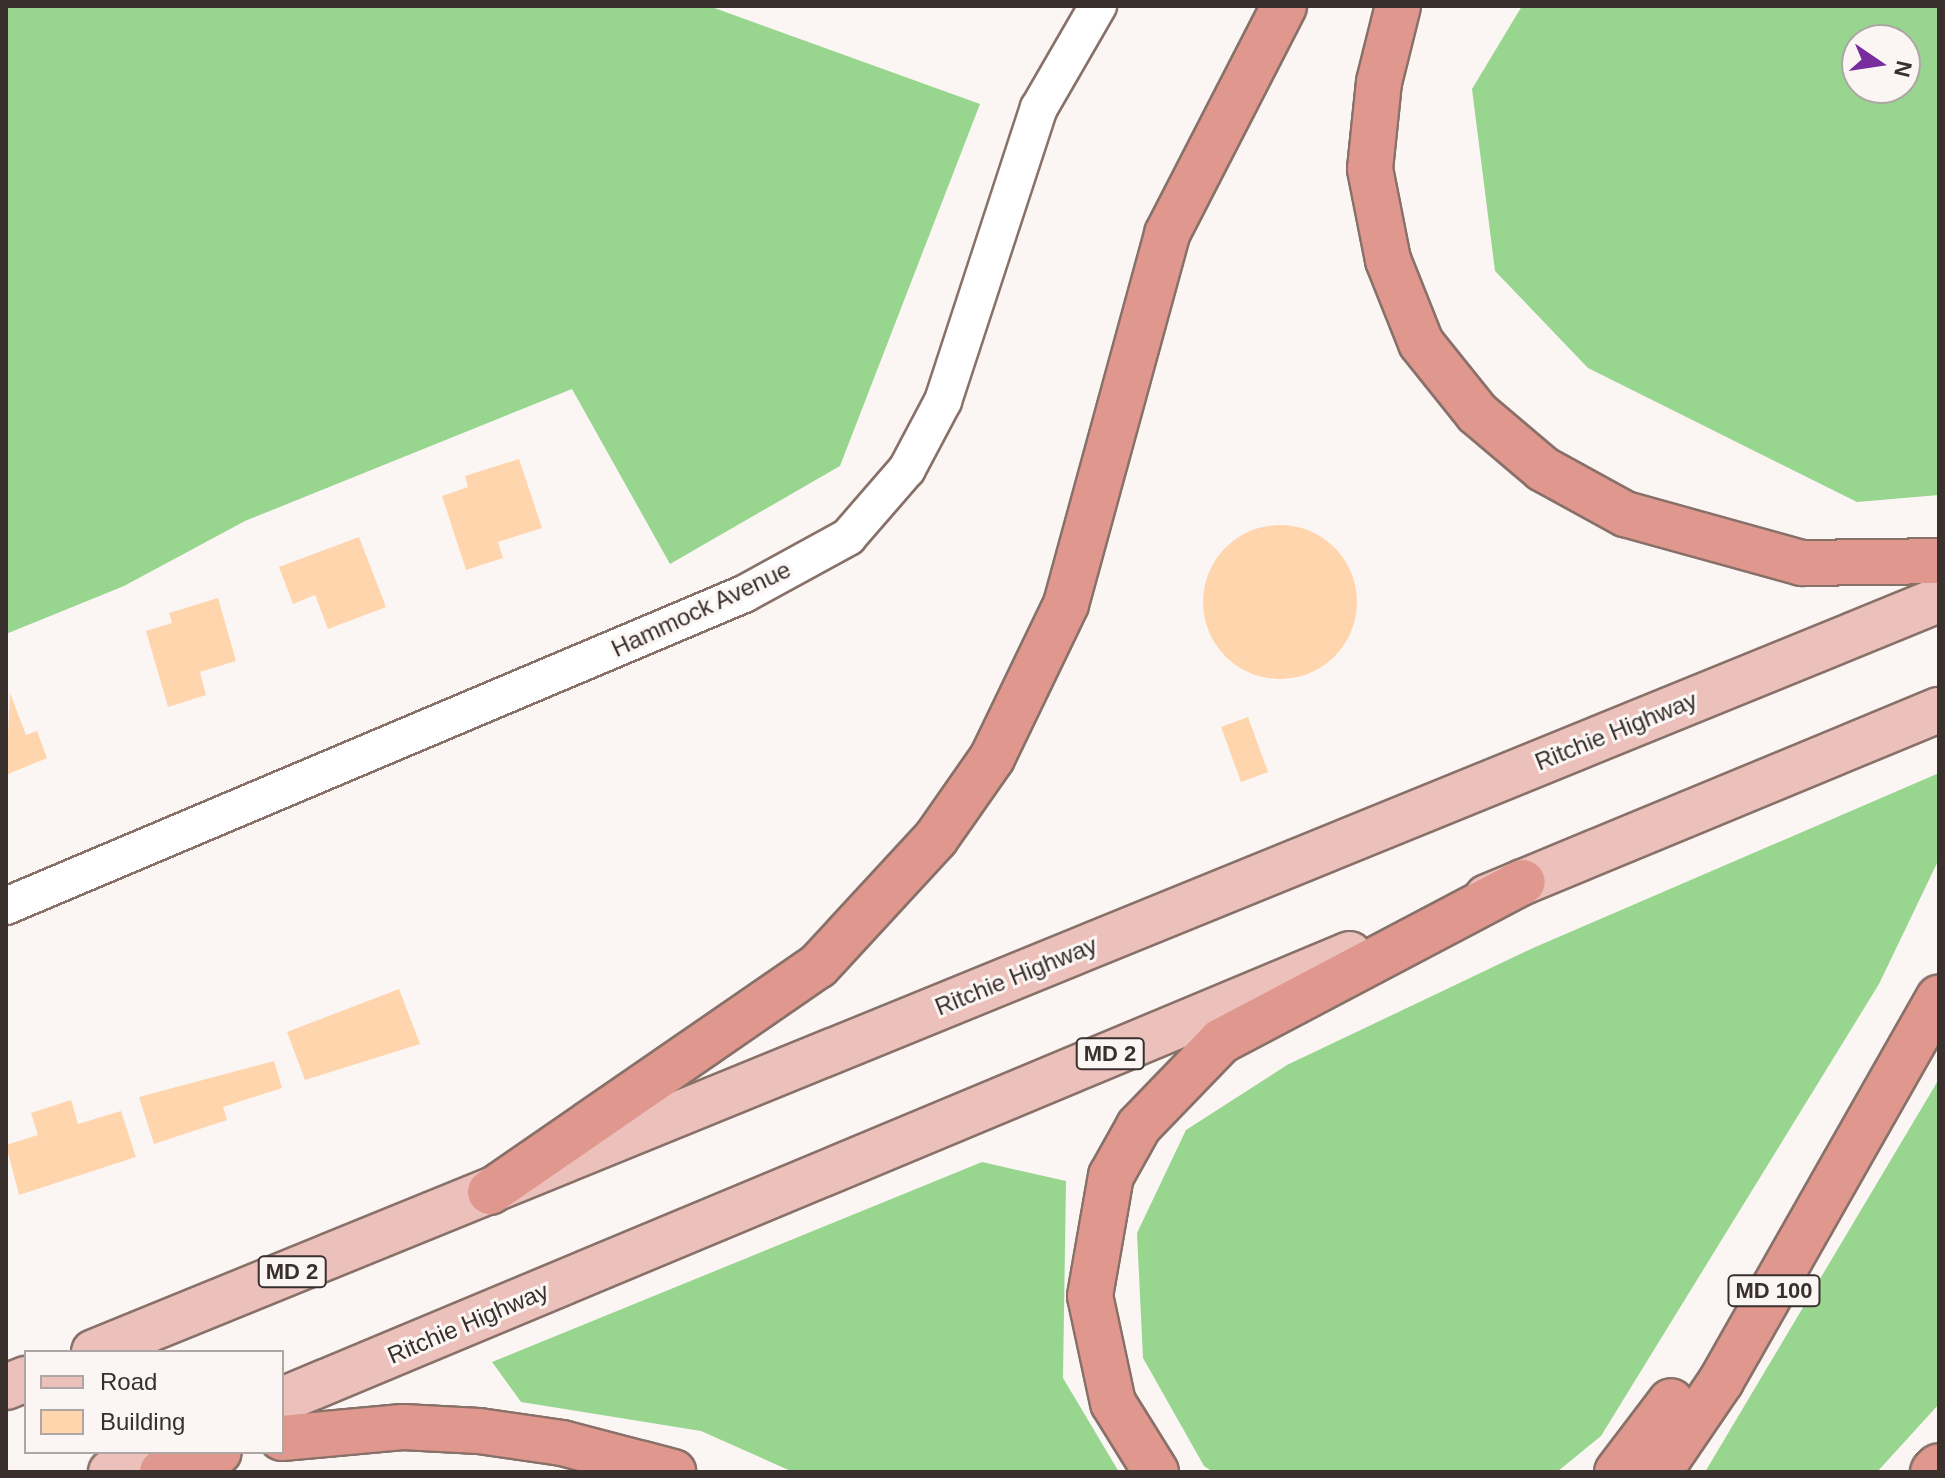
<!DOCTYPE html>
<html>
<head>
<meta charset="utf-8">
<style>
	body { margin:0 }
	#map { position:relative; width:1945px; height:1478px; overflow:hidden; background:#fbf6f4; font-family:Arial,sans-serif }
	div>[style] { position:absolute }
	.forest>* { inset:0; background:#98d68f }
	.building>* { inset:0; background:#ffd5ae }
	.round { border-radius:50% }
	.roads { filter:drop-shadow(2px 0 #887169) drop-shadow(-2px 0 #887169) drop-shadow(0 2px #887169) drop-shadow(0 -2px #887169) }
	.minor>* { height:36px; margin:-18px; padding:0 18px; transform-origin:18px; border-radius:18px; background:#fff }
	.major>* { height:44px; margin:-22px; padding:0 22px; transform-origin:22px; border-radius:22px; background:#ecc1bb }
	.highway>* { height:44px; margin:-22px; padding:0 22px; transform-origin:22px; border-radius:22px; background:#e0978e }
	span { translate:-50% -50%; white-space:nowrap; text-align:center; line-height:1.15; -webkit-text-stroke:6px #fbf6f4; paint-order:stroke }
	.shield-label span { padding:2px 6px; background:#fbf6f4; border:2px solid; border-radius:6px; -webkit-text-stroke-width:0 }
	.shield-label { font-size:22px; color:#392f2c; font-weight:700 }
	.street-label { font-size:24px; color:#392f2c }
	.frame { position:absolute; inset:0; border:8px solid #392f2c; pointer-events:none }
	.legend { position:absolute; left:24px; top:1350px; width:260px; height:104px; box-sizing:border-box; background:#fbf6f4; border:2px solid #ada6a4; margin:0; padding:10px 14px; list-style:none; font-size:24px; color:#392f2c }
	.legend li { display:flex; align-items:center; gap:16px; height:40px }
	.legend b { width:40px; border:2px solid #ada6a4 }
	.north { position:absolute; left:1841px; top:24px; width:80px; height:80px; box-sizing:border-box; background:#fbf6f4; border:2px solid #ada6a4; border-radius:50%; rotate:103deg; font-size:22px; font-weight:700; line-height:32px; text-align:center; color:#392f2c }
	.north::after { content:''; display:block; margin:auto; width:28px; height:36px; background:#792c9d; clip-path:polygon(50% 0,100% 100%,50% 72%,0 100%) }
</style>
</head>
<body>
<div id="map">
	<div class="forest">
		<div style="clip-path:polygon(6px 6px,709px 6px,980px 104px,840px 466px,670px 564px,572px 389px,245px 521px,124px 586px,6px 634px)"></div>
		<div style="clip-path:polygon(evenodd,1522px 6px,1939px 6px,1939px 495px,1857px 502px,1588px 368px,1495px 271px,1472px 89px,1522px 6px,1857px 40px,1905px 40px,1905px 88px,1857px 88px,1857px 40px)"></div>
		<div style="clip-path:polygon(1939px 773px,1939px 859px,1879px 984px,1601px 1436px,1557px 1472px,1213px 1472px,1204px 1466px,1143px 1358px,1137px 1233px,1186px 1130px,1287px 1065px,1533px 948px)"></div>
		<div style="clip-path:polygon(1939px 1079px,1939px 1404px,1877px 1472px,1705px 1472px)"></div>
		<div style="clip-path:polygon(982px 1162px,1066px 1181px,1063px 1378px,1119px 1472px,793px 1472px,701px 1431px,521px 1402px,492px 1362px)"></div>
	</div>
	<div class="building">
		<div style="clip-path:polygon(519px 459px,542px 528px,498px 542px,503px 558px,466px 570px,442px 496px,468px 487px,465px 476px)"></div>
		<div class="round" style="left:1203px;top:525px;width:154px;height:154px"></div>
		<div style="clip-path:polygon(359px 537px,386px 607px,328px 629px,315px 595px,293px 604px,279px 567px)"></div>
		<div style="clip-path:polygon(218px 598px,236px 661px,200px 672px,206px 695px,168px 707px,146px 631px,172px 623px,169px 613px)"></div>
		<div style="clip-path:polygon(10px 693px,26px 735px,37px 731px,47px 758px,6px 775px)"></div>
		<div style="clip-path:polygon(1248px 717px,1268px 772px,1241px 782px,1221px 727px)"></div>
		<div style="clip-path:polygon(399px 989px,420px 1044px,305px 1080px,287px 1032px)"></div>
		<div style="clip-path:polygon(274px 1061px,282px 1088px,223px 1107px,227px 1120px,154px 1144px,139px 1097px)"></div>
		<div style="clip-path:polygon(71px 1100px,78px 1124px,121px 1111px,136px 1157px,19px 1195px,6px 1145px,38px 1135px,31px 1113px)"></div>
	</div>
	<div class="roads">
		<div class="minor">
			<div style="left:6px;top:906px;width:801px;rotate:-22.92deg"></div>
			<div style="left:744px;top:594px;width:119px;rotate:-28.7deg"></div>
			<div style="left:848px;top:537px;width:90px;rotate:-49.1deg"></div>
			<div style="left:907px;top:469px;width:77px;rotate:-62.1deg"></div>
			<div style="left:943px;top:401px;width:308px;rotate:-71.9deg"></div>
			<div style="left:1039px;top:108px;width:118px;rotate:-60deg"></div>
		</div>
		<div class="major">
			<div style="left:1487px;top:897px;width:489px;rotate:-22.5deg"></div>
			<div style="left:94px;top:1352px;width:1992px;rotate:-22.18deg"></div>
			<div style="left:6px;top:1387px;width:22px;rotate:-22deg"></div>
			<div style="left:282px;top:1400px;width:1157px;rotate:-22.67deg"></div>
			<div style="left:111px;top:1472px;width:52px;rotate:-22.6deg"></div>
		</div>
		<div class="highway">
			<div style="left:1398px;top:6px;width:78px;rotate:104deg"></div>
			<div style="left:1379px;top:82px;width:87px;rotate:95.9deg"></div>
			<div style="left:1370px;top:169px;width:93px;rotate:78.8deg"></div>
			<div style="left:1388px;top:260px;width:89px;rotate:68.3deg"></div>
			<div style="left:1421px;top:343px;width:90px;rotate:51.3deg"></div>
			<div style="left:1477px;top:413px;width:87px;rotate:40.3deg"></div>
			<div style="left:1543px;top:469px;width:94px;rotate:28.8deg"></div>
			<div style="left:1625px;top:514px;width:184px;rotate:15.5deg"></div>
			<div style="left:1802px;top:563px;width:137px;rotate:-0.8deg"></div>
			<div style="left:490px;top:1192px;width:398px;rotate:-34.6deg"></div>
			<div style="left:818px;top:966px;width:174px;rotate:-47.3deg"></div>
			<div style="left:936px;top:838px;width:98px;rotate:-55deg"></div>
			<div style="left:992px;top:758px;width:171px;rotate:-64.3deg"></div>
			<div style="left:1066px;top:604px;width:384px;rotate:-74.7deg"></div>
			<div style="left:1167px;top:234px;width:256px;rotate:-62.8deg"></div>
			<div style="left:282px;top:1438px;width:121px;rotate:-5.2deg"></div>
			<div style="left:403px;top:1427px;width:76px;rotate:3deg"></div>
			<div style="left:479px;top:1431px;width:84px;rotate:8.2deg"></div>
			<div style="left:562px;top:1443px;width:115px;rotate:14.6deg"></div>
			<div style="left:162px;top:1472px;width:60px;rotate:-19.3deg"></div>
			<div style="left:1156px;top:1472px;width:81px;rotate:-121.9deg"></div>
			<div style="left:1113px;top:1403px;width:109px;rotate:-102.1deg"></div>
			<div style="left:1090px;top:1296px;width:122px;rotate:-80.1deg"></div>
			<div style="left:1111px;top:1176px;width:57px;rotate:-60.8deg"></div>
			<div style="left:1139px;top:1126px;width:118px;rotate:-46deg"></div>
			<div style="left:1221px;top:1041px;width:341px;rotate:-27.8deg"></div>
			<div style="left:1617px;top:1472px;width:89px;rotate:-52.7deg"></div>
			<div style="left:1659px;top:1472px;width:110px;rotate:-55.7deg"></div>
			<div style="left:1721px;top:1381px;width:441px;rotate:-60.4deg"></div>
			<div style="left:1933px;top:1472px;width:8px;rotate:-45deg"></div>
		</div>
	</div>
	<div class="shield-label">
		<span style="left:1110px;top:1054px">MD 2</span>
		<span style="left:292px;top:1272px">MD 2</span>
		<span style="left:1774px;top:1291px">MD 100</span>
	</div>
	<div class="street-label">
		<span style="left:701px;top:609px;rotate:-25deg">Hammock Avenue</span>
		<span style="left:1616px;top:731px;rotate:-22deg">Ritchie Highway</span>
		<span style="left:1016px;top:976px;rotate:-22deg">Ritchie Highway</span>
		<span style="left:468px;top:1323px;rotate:-23deg">Ritchie Highway</span>
	</div>
	<div class="frame"></div>
	<ul class="legend">
	<li><b style="height:10px;background:#ecc1bb"></b>Road</li>
	<li><b style="height:22px;background:#ffd5ae"></b>Building</li>
	</ul>
	<div class="north">N</div>
</div>
</body>
</html>
